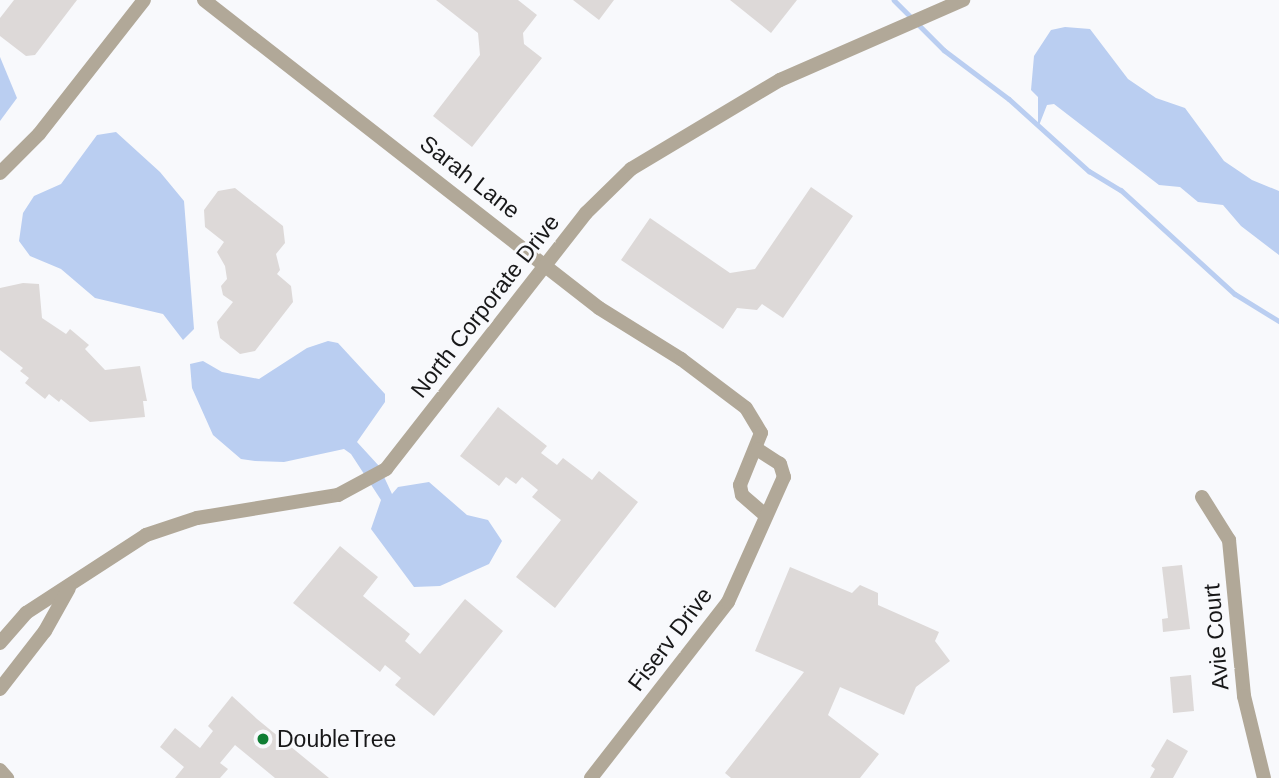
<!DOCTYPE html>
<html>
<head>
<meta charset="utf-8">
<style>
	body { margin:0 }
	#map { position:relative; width:1279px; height:778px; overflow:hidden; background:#f8f9fc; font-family:Helvetica,sans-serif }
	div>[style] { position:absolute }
	.water>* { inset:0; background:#bacef1 }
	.stream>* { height:4.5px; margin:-2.25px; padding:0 2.25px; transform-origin:2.25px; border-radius:2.25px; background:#bacef1 }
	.building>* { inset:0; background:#ddd9d8 }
	.minor>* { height:14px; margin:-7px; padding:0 7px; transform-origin:7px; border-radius:7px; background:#b1a898 }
	.dots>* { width:19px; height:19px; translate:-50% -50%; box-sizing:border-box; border:4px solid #f8f9fc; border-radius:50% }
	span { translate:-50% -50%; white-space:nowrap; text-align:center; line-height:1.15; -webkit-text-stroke:6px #f8f9fc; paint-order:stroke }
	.street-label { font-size:23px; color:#181819 }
	.poi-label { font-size:23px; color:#181819 }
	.left { translate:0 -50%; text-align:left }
</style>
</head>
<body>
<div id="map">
	<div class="water">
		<div style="clip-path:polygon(1065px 27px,1090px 29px,1128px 79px,1156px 98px,1185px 108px,1224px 161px,1252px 180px,1279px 191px,1279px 255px,1241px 226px,1223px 205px,1198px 202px,1180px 187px,1159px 185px,1054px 104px,1047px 105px,1038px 128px,1038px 97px,1031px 90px,1034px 56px,1051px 30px)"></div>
		<div style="clip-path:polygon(0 57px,17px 98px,0 121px)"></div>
		<div style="clip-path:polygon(116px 132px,160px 172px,184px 201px,194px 329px,183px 340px,163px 314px,95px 298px,61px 269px,30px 256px,19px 241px,23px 213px,34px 196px,61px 184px,97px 135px)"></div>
		<div style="clip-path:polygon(328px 341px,338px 343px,385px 394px,385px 402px,357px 442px,379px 466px,392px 494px,398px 487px,429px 482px,467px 515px,488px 520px,502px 541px,489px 564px,440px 586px,414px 587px,371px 529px,381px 500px,351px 454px,344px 449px,284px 462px,255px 461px,241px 459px,213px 435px,192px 388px,190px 364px,203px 361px,222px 372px,259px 379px,307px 348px)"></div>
	</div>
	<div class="stream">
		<div style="left:894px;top:0;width:71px;rotate:45deg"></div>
		<div style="left:944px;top:50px;width:81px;rotate:37deg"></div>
		<div style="left:1009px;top:99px;width:108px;rotate:42deg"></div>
		<div style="left:1089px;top:171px;width:37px;rotate:31deg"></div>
		<div style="left:1121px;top:190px;width:154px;rotate:42.4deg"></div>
		<div style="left:1235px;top:294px;width:52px;rotate:31.5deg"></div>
	</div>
	<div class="building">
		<div style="clip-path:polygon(14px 0,77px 0,35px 55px,26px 56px,0 36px,0 18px)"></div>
		<div style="clip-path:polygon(436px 0,518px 0,537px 15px,523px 33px,524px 44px,542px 58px,472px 147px,433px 116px,480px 55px,478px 33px)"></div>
		<div style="clip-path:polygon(573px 0,614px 0,599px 20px)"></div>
		<div style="clip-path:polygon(730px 0,797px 0,771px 33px)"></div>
		<div style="clip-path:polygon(811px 187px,853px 216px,783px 318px,762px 304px,757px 310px,737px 308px,723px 329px,621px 260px,650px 218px,730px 273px,755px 269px)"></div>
		<div style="clip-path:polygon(235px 188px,283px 226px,285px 243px,276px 254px,280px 270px,277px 274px,291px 286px,293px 302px,255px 351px,240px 354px,220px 338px,217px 322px,233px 302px,223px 295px,221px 286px,227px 279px,225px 266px,217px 252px,224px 242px,205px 227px,204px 210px,218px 191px)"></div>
		<div style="clip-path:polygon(23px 283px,39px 284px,42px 318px,66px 334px,70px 329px,89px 345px,85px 349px,105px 370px,140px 366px,147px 401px,143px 401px,145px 417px,90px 422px,61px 399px,59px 402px,49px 394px,45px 399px,25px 383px,29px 378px,20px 371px,23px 368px,0 350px,0 288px)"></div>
		<div style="clip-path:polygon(498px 407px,547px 446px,541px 453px,557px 465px,563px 458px,592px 480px,599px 471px,638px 502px,555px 608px,516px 577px,561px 520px,532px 497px,538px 490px,522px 477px,516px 484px,506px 477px,499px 486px,460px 456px)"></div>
		<div style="clip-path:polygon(340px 546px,378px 577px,363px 596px,410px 634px,405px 641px,420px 654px,465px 599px,503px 631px,434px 716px,395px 685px,401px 678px,385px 665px,380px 672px,293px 603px)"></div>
		<div style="clip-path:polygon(1182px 565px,1190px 629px,1163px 632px,1162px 619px,1168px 618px,1162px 567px)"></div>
		<div style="clip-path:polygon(790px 567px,852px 593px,860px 585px,878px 593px,878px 605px,939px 632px,935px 641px,950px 661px,916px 687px,904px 715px,840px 687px,828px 715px,879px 754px,860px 778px,731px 778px,725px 773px,804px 672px,755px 651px)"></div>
		<div style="clip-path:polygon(1191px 675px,1194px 711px,1173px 713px,1170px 677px)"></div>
		<div style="clip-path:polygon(232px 696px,257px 719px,329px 778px,275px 778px,235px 745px,220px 763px,228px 769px,220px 778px,175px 778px,184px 767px,160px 747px,175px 728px,200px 748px,213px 731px,208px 726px)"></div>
		<div style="clip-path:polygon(1167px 739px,1188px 751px,1173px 778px,1150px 778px,1155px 769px,1151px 766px)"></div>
	</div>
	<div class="minor">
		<div style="left:204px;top:0;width:501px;rotate:37.95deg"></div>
		<div style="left:599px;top:308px;width:97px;rotate:31.9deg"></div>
		<div style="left:681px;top:359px;width:81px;rotate:37deg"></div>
		<div style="left:746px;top:408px;width:29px;rotate:59deg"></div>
		<div style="left:761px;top:433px;width:56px;rotate:112deg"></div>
		<div style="left:740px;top:485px;width:10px;rotate:79deg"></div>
		<div style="left:742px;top:495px;width:32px;rotate:41deg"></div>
		<div style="left:0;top:173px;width:55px;rotate:-45deg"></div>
		<div style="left:39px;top:134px;width:170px;rotate:-51.9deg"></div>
		<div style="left:1202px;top:497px;width:51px;rotate:57.9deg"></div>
		<div style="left:1229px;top:540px;width:157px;rotate:84.5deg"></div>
		<div style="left:1244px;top:696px;width:84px;rotate:76.3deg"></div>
		<div style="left:0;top:643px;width:40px;rotate:-49deg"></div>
		<div style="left:26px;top:613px;width:143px;rotate:-33deg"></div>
		<div style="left:146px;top:535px;width:54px;rotate:-18.4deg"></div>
		<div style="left:197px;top:518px;width:143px;rotate:-9.3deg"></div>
		<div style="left:338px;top:495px;width:55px;rotate:-28.4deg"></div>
		<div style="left:386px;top:469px;width:325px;rotate:-52deg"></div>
		<div style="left:586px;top:213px;width:63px;rotate:-44.4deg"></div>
		<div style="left:631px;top:169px;width:174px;rotate:-30.9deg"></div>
		<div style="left:780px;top:80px;width:200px;rotate:-23.6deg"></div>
		<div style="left:0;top:689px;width:73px;rotate:-52.2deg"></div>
		<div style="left:45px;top:631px;width:49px;rotate:-60.8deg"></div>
		<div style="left:0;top:770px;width:11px;rotate:49deg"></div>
		<div style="left:591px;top:778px;width:223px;rotate:-52.1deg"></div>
		<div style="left:728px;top:602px;width:137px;rotate:-65.9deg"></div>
		<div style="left:784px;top:477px;width:14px;rotate:-107deg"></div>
		<div style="left:780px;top:464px;width:27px;rotate:-147deg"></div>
	</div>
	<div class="dots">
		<div style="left:263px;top:739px;background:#0f7e34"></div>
	</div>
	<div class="street-label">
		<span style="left:470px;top:177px;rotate:38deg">Sarah Lane</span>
		<span style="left:485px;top:306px;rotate:-52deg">North Corporate Drive</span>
		<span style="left:1216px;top:637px;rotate:-95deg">Avie Court</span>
		<span style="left:670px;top:639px;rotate:-53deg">Fiserv Drive</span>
	</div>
	<div class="poi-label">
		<span class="left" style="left:277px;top:739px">DoubleTree</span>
	</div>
</div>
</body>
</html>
